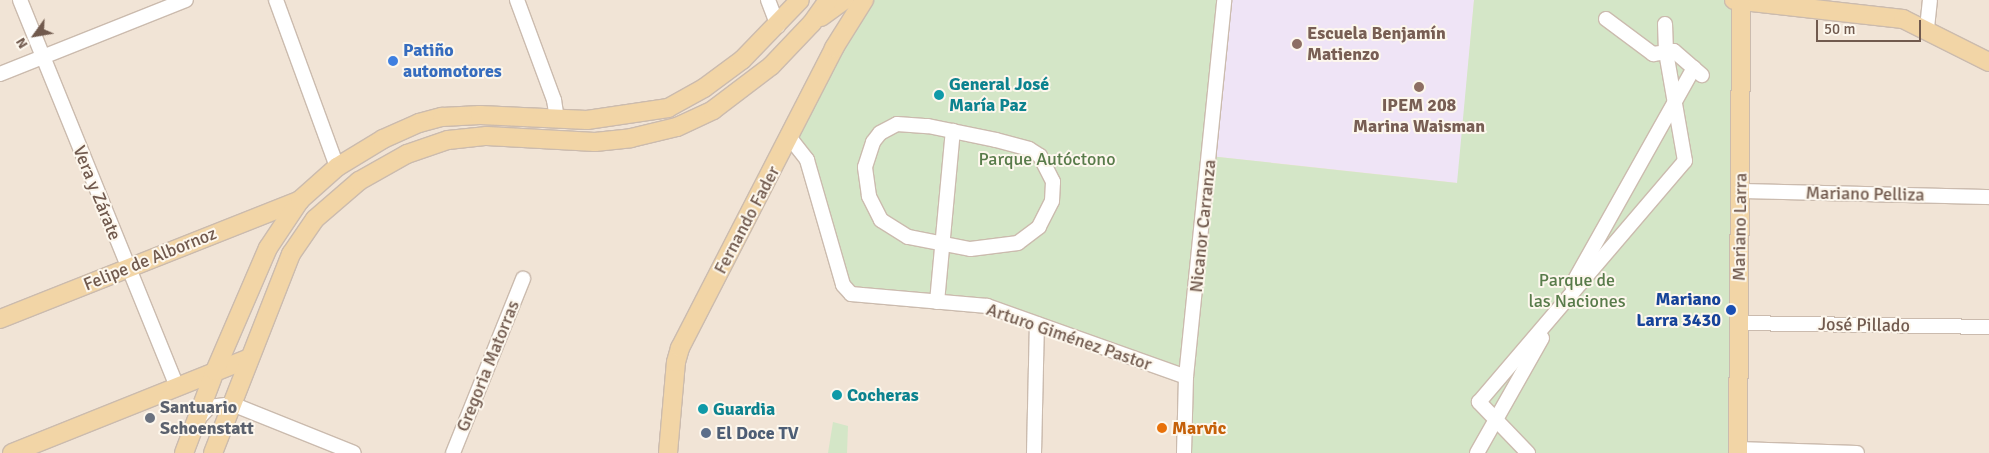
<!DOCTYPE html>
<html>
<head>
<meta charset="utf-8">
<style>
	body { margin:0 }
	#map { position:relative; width:1989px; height:453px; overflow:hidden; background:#faf3e7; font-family:Signika,sans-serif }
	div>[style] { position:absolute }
	.residential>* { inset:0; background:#f1e4d6 }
	.education>* { inset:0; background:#efe4f6 }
	.green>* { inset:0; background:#d4e6c7 }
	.roads { filter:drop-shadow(1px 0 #cbbbae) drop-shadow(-1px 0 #cbbbae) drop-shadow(0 1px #cbbbae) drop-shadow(0 -1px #cbbbae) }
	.minor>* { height:14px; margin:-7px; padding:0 7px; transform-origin:7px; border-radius:7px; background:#fff }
	.major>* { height:18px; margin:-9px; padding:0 9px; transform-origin:9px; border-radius:9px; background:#f2d5a6 }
	.dots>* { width:14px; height:14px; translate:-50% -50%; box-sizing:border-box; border:2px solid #fdf7ed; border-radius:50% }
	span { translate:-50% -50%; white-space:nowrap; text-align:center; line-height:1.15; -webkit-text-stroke:4px #fdf7ed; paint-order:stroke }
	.education-label { font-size:18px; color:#785e54; font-weight:700 }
	.left { translate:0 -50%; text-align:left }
	.shop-label { font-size:18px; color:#366cbe; font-weight:700 }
	.culture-label { font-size:18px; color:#0d838f; font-weight:700 }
	.park-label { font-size:18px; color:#587b4a }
	.street-label { font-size:18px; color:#715a4e }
	.transit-label { font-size:18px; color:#164399; font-weight:700 }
	.right { translate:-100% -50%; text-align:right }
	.worship-label { font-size:18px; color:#5b616d; font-weight:700 }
	.food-label { font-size:18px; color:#c56008; font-weight:700 }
	.service-label { font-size:18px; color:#4e5e75; font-weight:700 }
	.north { position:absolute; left:10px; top:10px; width:50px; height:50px; -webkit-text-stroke:4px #fdf7ed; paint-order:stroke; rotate:238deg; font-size:14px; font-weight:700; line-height:20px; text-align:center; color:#715a4e }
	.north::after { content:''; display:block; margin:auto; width:18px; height:22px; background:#715a4e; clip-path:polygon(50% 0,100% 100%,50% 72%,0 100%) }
	.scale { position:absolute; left:1816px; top:20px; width:105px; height:22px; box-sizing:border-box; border:2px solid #715a4e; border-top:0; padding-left:6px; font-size:15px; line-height:18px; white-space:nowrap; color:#715a4e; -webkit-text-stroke:4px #fdf7ed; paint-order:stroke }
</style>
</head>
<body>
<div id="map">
	<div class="residential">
		<div style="clip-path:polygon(0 0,1989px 0,1989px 453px,0 453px)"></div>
	</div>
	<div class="education">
		<div style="clip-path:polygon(1224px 0,1474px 0,1458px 183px,1209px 156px)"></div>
	</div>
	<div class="green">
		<div style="clip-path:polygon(865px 0,1224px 0,1209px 156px,1457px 183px,1474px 0,1734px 0,1738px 453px,1184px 453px,1185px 377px,987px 306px,843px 285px,807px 160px,790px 138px)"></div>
		<div style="clip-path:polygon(833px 422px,848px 426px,847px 453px,828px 453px)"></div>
	</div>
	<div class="roads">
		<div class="minor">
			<div style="left:20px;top:0;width:417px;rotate:67.9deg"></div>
			<div style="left:276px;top:0;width:178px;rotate:69.9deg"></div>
			<div style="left:517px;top:0;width:107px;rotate:69.7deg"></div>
			<div style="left:554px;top:100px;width:20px;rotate:81deg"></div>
			<div style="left:768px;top:0;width:28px;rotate:69deg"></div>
			<div style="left:1606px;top:19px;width:59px;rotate:36.7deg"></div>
			<div style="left:1653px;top:54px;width:21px;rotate:-8deg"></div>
			<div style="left:1674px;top:51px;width:37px;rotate:41deg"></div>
			<div style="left:1927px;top:28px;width:28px;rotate:-84deg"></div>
			<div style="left:0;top:74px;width:200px;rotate:-21.7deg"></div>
			<div style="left:897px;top:124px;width:31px;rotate:4deg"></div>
			<div style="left:928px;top:126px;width:69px;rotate:11.6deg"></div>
			<div style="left:996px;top:140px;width:34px;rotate:15deg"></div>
			<div style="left:1029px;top:149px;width:13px;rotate:32deg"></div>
			<div style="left:1040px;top:156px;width:29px;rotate:63deg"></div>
			<div style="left:1053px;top:182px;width:19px;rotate:93deg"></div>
			<div style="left:1052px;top:201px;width:29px;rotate:117deg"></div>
			<div style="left:1039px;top:227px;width:26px;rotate:143deg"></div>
			<div style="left:1018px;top:243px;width:48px;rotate:172.9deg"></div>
			<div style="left:970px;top:249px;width:63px;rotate:-169deg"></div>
			<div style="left:908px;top:237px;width:32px;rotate:-148deg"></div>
			<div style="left:881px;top:220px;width:27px;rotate:-117deg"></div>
			<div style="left:869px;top:196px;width:29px;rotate:-98deg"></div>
			<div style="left:865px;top:167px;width:26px;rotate:-72deg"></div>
			<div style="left:873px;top:142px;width:11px;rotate:-52deg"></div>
			<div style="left:880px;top:133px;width:19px;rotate:-28deg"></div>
			<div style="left:790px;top:138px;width:28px;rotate:52deg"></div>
			<div style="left:807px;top:160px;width:130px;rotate:73.9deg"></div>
			<div style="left:843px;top:285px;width:12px;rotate:48deg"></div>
			<div style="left:851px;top:294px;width:137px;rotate:5deg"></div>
			<div style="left:987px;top:306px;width:211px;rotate:19.6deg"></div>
			<div style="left:1740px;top:191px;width:249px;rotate:1.4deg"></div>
			<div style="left:1572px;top:285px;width:249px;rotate:-60.7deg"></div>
			<div style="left:937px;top:302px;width:172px;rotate:-84.7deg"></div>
			<div style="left:1738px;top:323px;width:251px;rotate:0.9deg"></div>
			<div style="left:198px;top:419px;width:16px;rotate:-47deg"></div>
			<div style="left:209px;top:407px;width:23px;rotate:-7deg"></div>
			<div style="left:232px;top:404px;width:131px;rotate:21.9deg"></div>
			<div style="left:1738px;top:449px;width:119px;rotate:1.9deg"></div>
			<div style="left:453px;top:453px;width:188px;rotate:-68.1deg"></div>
			<div style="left:1034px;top:453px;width:129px;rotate:-88.7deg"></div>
			<div style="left:1184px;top:453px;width:76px;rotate:-88.5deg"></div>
			<div style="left:1186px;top:377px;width:379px;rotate:-84.2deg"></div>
			<div style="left:1477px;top:453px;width:132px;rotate:-60.5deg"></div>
			<div style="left:1528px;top:453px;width:71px;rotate:-133.9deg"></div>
			<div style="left:1479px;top:402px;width:317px;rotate:-49.5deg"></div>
			<div style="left:1685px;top:161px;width:111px;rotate:-99.9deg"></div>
			<div style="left:1666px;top:52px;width:28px;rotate:-92deg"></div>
		</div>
		<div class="major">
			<div style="left:1734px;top:0;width:170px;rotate:6.4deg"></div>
			<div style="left:1903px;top:19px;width:96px;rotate:26.6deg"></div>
			<div style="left:821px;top:17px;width:29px;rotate:-36deg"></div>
			<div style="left:0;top:319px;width:323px;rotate:-21.6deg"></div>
			<div style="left:12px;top:453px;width:255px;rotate:-21.8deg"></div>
			<div style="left:184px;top:453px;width:88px;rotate:-69.3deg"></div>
			<div style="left:215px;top:371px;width:134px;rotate:-66.7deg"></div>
			<div style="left:268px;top:248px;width:58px;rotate:-56.3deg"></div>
			<div style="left:300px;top:200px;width:50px;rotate:-41.7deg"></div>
			<div style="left:337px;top:167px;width:54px;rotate:-31.3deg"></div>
			<div style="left:383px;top:139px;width:39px;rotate:-24deg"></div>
			<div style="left:419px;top:123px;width:24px;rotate:-15deg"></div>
			<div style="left:442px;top:117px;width:38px;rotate:-3deg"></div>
			<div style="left:480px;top:115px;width:107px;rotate:2.7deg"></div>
			<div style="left:587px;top:120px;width:82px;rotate:-8.4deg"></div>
			<div style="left:668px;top:108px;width:41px;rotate:-29.1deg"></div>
			<div style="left:704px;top:88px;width:47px;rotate:-36.4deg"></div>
			<div style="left:742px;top:60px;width:83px;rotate:-46deg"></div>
			<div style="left:213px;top:453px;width:214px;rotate:-68.6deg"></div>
			<div style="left:291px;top:254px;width:42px;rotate:-55.6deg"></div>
			<div style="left:315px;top:219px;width:58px;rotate:-40.8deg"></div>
			<div style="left:359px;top:181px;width:55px;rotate:-29.4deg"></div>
			<div style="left:407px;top:154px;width:43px;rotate:-18.9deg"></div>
			<div style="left:448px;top:140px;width:39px;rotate:-6deg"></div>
			<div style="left:487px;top:136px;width:108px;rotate:3.2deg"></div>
			<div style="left:595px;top:142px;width:36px;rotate:-6deg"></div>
			<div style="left:631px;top:138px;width:47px;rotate:-13.4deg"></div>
			<div style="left:677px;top:127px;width:40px;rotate:-25deg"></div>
			<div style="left:713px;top:110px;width:73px;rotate:-37.2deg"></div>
			<div style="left:771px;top:66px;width:59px;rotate:-46.4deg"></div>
			<div style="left:812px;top:23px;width:28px;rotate:-55deg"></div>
			<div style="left:668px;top:453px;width:91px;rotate:-85deg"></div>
			<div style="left:676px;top:362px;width:15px;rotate:-74deg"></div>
			<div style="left:680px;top:348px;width:337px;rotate:-62.8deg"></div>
			<div style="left:834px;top:48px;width:57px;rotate:-58deg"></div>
			<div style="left:1738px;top:453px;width:452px;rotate:-89.6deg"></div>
		</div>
	</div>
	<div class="dots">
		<div style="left:1297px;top:44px;background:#8d6e63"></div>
		<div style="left:393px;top:61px;background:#3f7fe0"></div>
		<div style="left:1419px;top:87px;background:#8d6e63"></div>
		<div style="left:939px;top:95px;background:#0f9aa8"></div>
		<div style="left:1731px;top:310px;background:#1a4fb4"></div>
		<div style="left:837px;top:395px;background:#0f9aa8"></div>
		<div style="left:703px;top:409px;background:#0f9aa8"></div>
		<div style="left:150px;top:418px;background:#6b7280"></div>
		<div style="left:1162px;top:428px;background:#e8710a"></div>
		<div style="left:706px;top:433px;background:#5c6f8a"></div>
	</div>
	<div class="education-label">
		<span class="left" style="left:1307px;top:44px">Escuela Benjamín<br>Matienzo</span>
		<span style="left:1419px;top:116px">IPEM 208<br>Marina Waisman</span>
	</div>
	<div class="shop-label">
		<span class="left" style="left:403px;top:61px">Patiño<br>automotores</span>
	</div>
	<div class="culture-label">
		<span class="left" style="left:949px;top:95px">General José<br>María Paz</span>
		<span class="left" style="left:847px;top:395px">Cocheras</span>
		<span class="left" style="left:713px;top:409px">Guardia</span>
	</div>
	<div class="park-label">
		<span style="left:1047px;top:159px">Parque Autóctono</span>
		<span style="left:1577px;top:291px">Parque de<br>las Naciones</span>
	</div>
	<div class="street-label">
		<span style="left:97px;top:193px;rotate:68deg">Vera y Zárate</span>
		<span style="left:1865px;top:194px;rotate:1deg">Mariano Pelliza</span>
		<span style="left:747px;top:220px;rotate:-62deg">Fernando Fader</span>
		<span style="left:1203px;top:226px;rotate:-84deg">Nicanor Carranza</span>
		<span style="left:1740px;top:227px;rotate:-89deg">Mariano Larra</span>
		<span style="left:150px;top:259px;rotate:-22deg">Felipe de Albornoz</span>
		<span style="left:1864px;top:325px;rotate:1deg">José Pillado</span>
		<span style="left:1069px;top:337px;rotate:19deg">Arturo Giménez Pastor</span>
		<span style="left:488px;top:366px;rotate:-68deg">Gregoria Matorras</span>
	</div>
	<div class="transit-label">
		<span class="right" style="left:1721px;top:310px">Mariano<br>Larra 3430</span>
	</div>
	<div class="worship-label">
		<span class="left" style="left:160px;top:418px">Santuario<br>Schoenstatt</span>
	</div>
	<div class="food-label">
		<span class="left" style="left:1172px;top:428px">Marvic</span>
	</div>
	<div class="service-label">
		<span class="left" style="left:716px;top:433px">El Doce TV</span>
	</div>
	<div class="north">N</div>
	<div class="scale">50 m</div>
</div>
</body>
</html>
